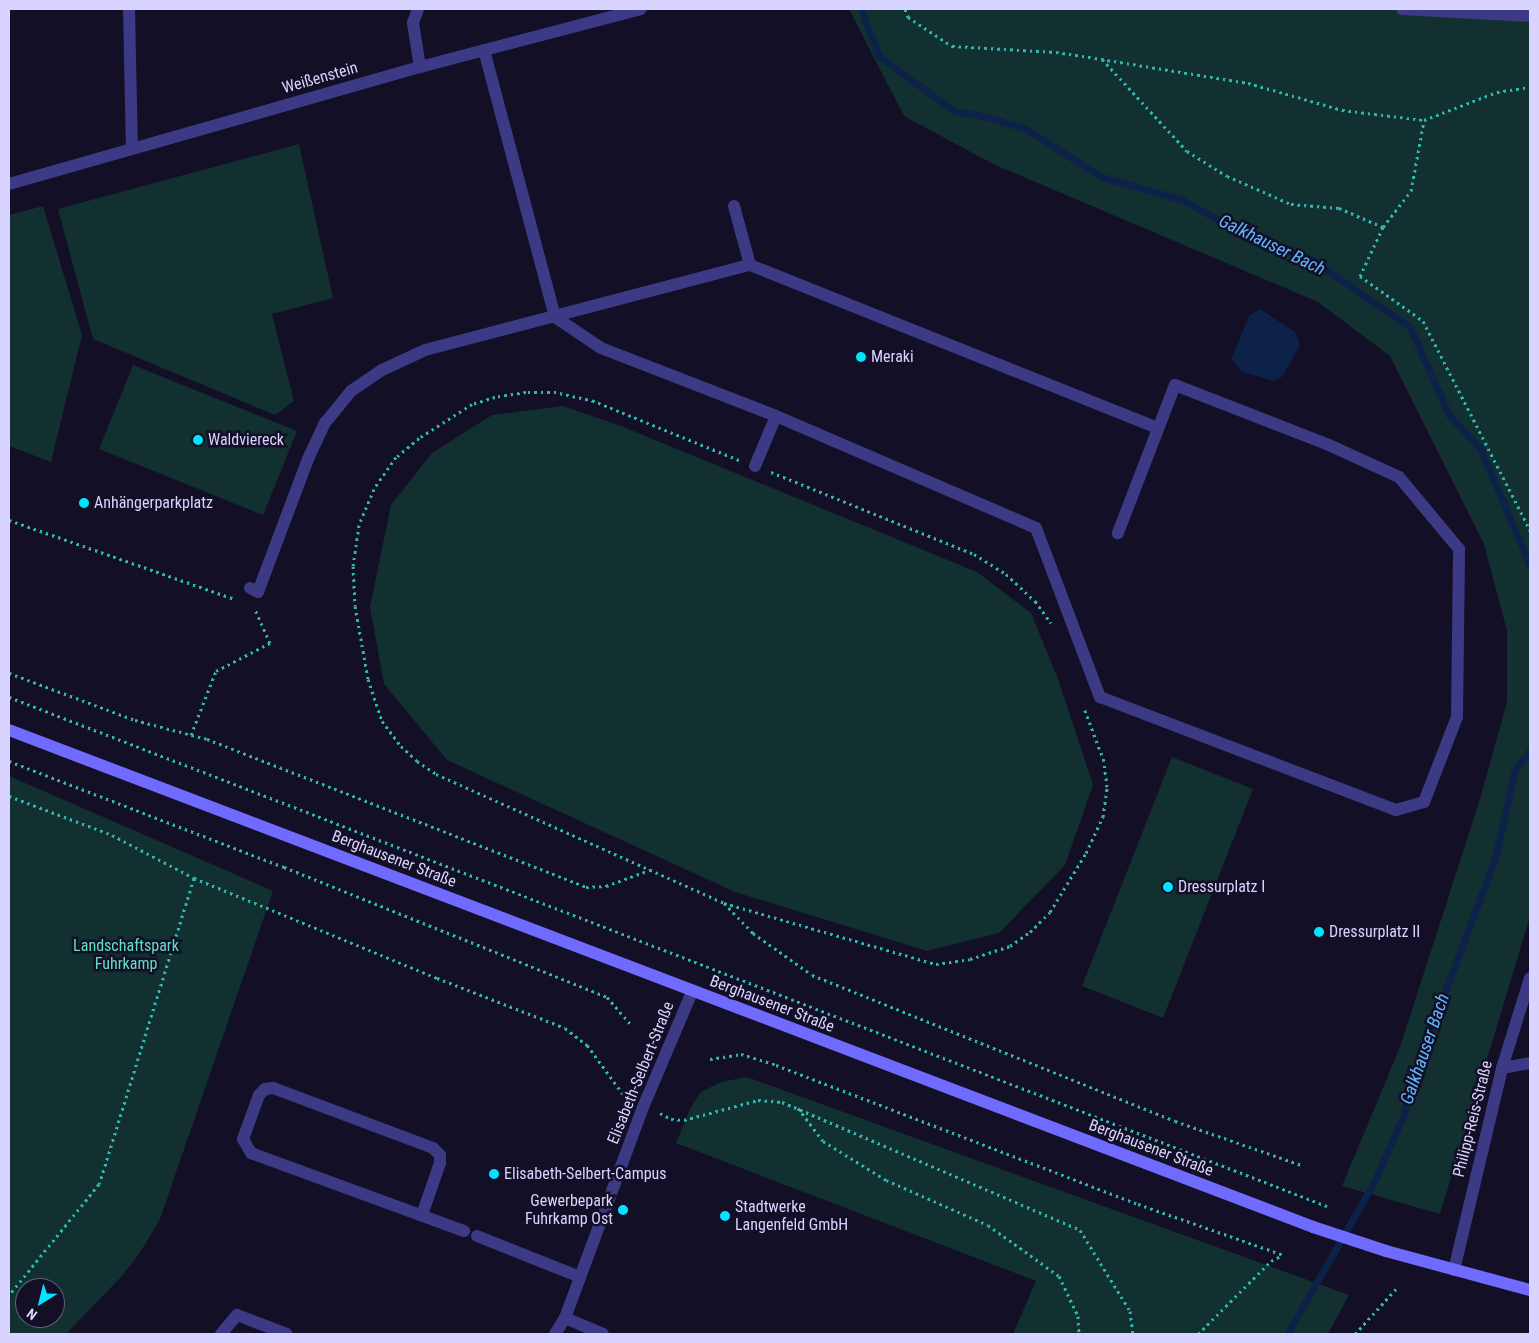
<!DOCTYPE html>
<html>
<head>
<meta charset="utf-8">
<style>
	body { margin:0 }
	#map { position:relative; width:1539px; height:1343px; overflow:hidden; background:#130f26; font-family:"Roboto Condensed",sans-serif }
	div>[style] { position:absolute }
	.green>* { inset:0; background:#12302f }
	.water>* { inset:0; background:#0c2248 }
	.stream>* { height:7px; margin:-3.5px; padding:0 3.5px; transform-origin:3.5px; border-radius:3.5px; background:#0c2248 }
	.path>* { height:3px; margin-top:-1.5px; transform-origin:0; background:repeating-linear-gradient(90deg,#2fb8b0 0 2.5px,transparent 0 6.5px) }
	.service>* { height:12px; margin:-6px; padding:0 6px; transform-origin:6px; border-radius:6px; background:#3d3a85 }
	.minor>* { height:12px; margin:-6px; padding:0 6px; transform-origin:6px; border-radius:6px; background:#3d3a85 }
	.secondary>* { height:12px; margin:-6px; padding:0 6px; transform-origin:6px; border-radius:6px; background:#6f6bff }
	.dots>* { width:14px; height:14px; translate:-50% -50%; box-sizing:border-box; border:2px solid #130f26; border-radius:50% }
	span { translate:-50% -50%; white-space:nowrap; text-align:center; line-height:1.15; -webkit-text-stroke:5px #130f26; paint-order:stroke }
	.street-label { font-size:16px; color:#d9d4ff }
	.poi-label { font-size:16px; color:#d9d4ff }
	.left { translate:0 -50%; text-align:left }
	.right { translate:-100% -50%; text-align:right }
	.park-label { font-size:16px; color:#5fe0c0 }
	.water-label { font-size:18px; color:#62b6ff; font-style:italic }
	.frame { position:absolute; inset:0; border:10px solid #d9d4ff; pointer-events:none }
	.north { position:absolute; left:15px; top:1278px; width:50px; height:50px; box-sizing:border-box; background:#130f26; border:1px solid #625e7d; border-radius:50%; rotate:216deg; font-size:14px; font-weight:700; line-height:20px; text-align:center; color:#d9d4ff }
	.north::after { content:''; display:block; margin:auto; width:18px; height:22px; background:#00e5ff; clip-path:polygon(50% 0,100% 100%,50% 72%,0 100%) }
</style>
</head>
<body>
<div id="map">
	<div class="green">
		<div style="clip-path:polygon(849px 9px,1530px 9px,1530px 917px,1440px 1214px,1342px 1186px,1400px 1047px,1480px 799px,1507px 702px,1507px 631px,1484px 544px,1390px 356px,1318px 302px,993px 164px,904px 116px)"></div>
		<div style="clip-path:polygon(299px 144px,333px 298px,272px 314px,294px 401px,275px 415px,93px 339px,58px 209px)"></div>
		<div style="clip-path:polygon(43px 206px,82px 335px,51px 462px,9px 446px,9px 215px)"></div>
		<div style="clip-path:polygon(133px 365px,297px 431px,263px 515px,99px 449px)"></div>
		<div style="clip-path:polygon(563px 406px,621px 426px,977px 572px,1031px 613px,1058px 679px,1093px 785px,1065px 865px,999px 933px,927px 951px,735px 892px,447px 760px,384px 684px,370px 607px,391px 505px,432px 453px,492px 415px)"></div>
		<div style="clip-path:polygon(1172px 757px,1253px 789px,1163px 1018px,1082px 986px)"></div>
		<div style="clip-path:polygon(evenodd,9px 776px,273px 891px,160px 1219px,141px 1251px,122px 1276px,66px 1334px,9px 1334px,9px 776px,25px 1288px,55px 1288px,55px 1318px,25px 1318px,25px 1288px)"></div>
		<div style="clip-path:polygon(747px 1077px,1349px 1295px,1328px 1334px,1013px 1334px,1036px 1281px,676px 1143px,690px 1109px,701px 1092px,721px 1082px)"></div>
	</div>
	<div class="water">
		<div style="clip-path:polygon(1260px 309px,1295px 332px,1300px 345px,1282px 377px,1273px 381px,1243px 372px,1231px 359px,1249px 316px)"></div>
	</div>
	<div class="stream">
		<div style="left:862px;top:9px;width:12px;rotate:76deg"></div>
		<div style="left:865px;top:21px;width:38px;rotate:68deg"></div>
		<div style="left:879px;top:56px;width:93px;rotate:36.3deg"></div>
		<div style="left:954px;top:111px;width:34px;rotate:10deg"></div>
		<div style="left:987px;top:117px;width:41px;rotate:17.1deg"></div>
		<div style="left:1026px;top:129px;width:90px;rotate:32.3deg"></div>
		<div style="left:1102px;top:177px;width:84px;rotate:15.9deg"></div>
		<div style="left:1183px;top:200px;width:76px;rotate:29.3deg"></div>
		<div style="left:1249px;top:237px;width:67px;rotate:20.1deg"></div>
		<div style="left:1312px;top:260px;width:119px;rotate:34.4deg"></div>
		<div style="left:1410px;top:327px;width:96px;rotate:66.1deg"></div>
		<div style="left:1449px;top:415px;width:45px;rotate:46.8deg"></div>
		<div style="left:1480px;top:448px;width:128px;rotate:67deg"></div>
		<div style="left:1287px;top:1334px;width:173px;rotate:-60.2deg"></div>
		<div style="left:1373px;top:1184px;width:71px;rotate:-66deg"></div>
		<div style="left:1402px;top:1119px;width:72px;rotate:-73.1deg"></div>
		<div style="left:1423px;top:1050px;width:205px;rotate:-69.4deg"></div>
		<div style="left:1495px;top:858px;width:90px;rotate:-77.2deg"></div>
		<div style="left:1515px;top:770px;width:25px;rotate:-53deg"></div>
	</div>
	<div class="path">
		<div style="left:905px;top:9px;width:9px;rotate:69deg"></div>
		<div style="left:908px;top:17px;width:53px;rotate:33.4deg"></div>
		<div style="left:952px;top:46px;width:104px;rotate:3.3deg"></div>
		<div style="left:1056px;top:52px;width:46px;rotate:8.8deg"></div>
		<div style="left:1101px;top:59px;width:149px;rotate:9.3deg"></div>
		<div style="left:1248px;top:83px;width:98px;rotate:16deg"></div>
		<div style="left:1342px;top:110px;width:83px;rotate:7deg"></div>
		<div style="left:1424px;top:120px;width:78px;rotate:-21deg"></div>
		<div style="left:1497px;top:92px;width:33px;rotate:-9deg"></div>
		<div style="left:1102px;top:59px;width:125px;rotate:47.3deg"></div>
		<div style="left:1187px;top:151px;width:47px;rotate:32deg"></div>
		<div style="left:1227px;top:176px;width:70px;rotate:23.6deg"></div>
		<div style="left:1291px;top:204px;width:48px;rotate:4.8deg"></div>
		<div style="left:1339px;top:208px;width:48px;rotate:23.4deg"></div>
		<div style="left:1383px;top:227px;width:46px;rotate:-52.1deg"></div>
		<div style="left:1411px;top:191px;width:72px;rotate:-79.6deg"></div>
		<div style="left:1383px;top:227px;width:54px;rotate:115.1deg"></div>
		<div style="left:1360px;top:276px;width:77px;rotate:35.5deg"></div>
		<div style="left:1423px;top:321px;width:235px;rotate:62.9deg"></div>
		<div style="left:739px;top:460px;width:157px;rotate:-157.9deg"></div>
		<div style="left:594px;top:401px;width:39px;rotate:-167deg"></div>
		<div style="left:556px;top:392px;width:30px;rotate:180deg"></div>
		<div style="left:526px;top:392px;width:31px;rotate:171deg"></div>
		<div style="left:495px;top:397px;width:24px;rotate:163deg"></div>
		<div style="left:472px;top:404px;width:63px;rotate:147.3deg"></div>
		<div style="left:419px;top:438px;width:30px;rotate:140deg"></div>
		<div style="left:396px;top:457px;width:39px;rotate:125deg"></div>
		<div style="left:374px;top:489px;width:39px;rotate:113deg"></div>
		<div style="left:359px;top:525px;width:41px;rotate:98.3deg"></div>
		<div style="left:353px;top:566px;width:40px;rotate:87.1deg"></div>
		<div style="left:355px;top:606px;width:74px;rotate:79.9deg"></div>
		<div style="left:368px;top:679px;width:44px;rotate:71.6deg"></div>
		<div style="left:382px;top:721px;width:31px;rotate:53deg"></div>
		<div style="left:401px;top:746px;width:22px;rotate:43deg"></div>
		<div style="left:417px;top:761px;width:23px;rotate:34deg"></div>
		<div style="left:436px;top:774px;width:316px;rotate:24.1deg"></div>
		<div style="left:724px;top:903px;width:42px;rotate:46deg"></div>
		<div style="left:753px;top:933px;width:72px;rotate:35.4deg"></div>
		<div style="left:812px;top:975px;width:391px;rotate:21.9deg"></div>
		<div style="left:1175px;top:1121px;width:133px;rotate:19.2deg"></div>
		<div style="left:771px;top:472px;width:219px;rotate:22deg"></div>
		<div style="left:974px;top:554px;width:38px;rotate:32deg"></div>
		<div style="left:1006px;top:574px;width:40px;rotate:43deg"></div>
		<div style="left:1035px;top:601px;width:27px;rotate:54deg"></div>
		<div style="left:9px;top:520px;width:239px;rotate:19.3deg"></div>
		<div style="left:9px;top:673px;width:134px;rotate:20.5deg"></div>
		<div style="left:135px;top:720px;width:74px;rotate:14.8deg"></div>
		<div style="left:207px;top:739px;width:407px;rotate:21.3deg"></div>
		<div style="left:586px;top:887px;width:20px;rotate:-3deg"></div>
		<div style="left:606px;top:886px;width:47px;rotate:-20deg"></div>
		<div style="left:9px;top:697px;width:1413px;rotate:21.12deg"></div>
		<div style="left:191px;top:735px;width:69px;rotate:-68.7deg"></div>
		<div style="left:216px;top:671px;width:61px;rotate:-27.4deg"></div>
		<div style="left:270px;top:643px;width:37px;rotate:-114deg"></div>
		<div style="left:9px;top:761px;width:295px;rotate:21.1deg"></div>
		<div style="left:284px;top:867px;width:348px;rotate:21.9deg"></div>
		<div style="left:607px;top:997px;width:35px;rotate:49deg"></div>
		<div style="left:9px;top:796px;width:110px;rotate:20.7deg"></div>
		<div style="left:112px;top:835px;width:93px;rotate:27.7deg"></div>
		<div style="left:194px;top:878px;width:320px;rotate:107.2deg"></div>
		<div style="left:99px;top:1184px;width:143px;rotate:129deg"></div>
		<div style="left:194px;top:878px;width:263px;rotate:22.4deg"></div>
		<div style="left:437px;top:978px;width:137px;rotate:21.3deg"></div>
		<div style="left:565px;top:1028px;width:28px;rotate:38deg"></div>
		<div style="left:587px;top:1045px;width:61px;rotate:53.7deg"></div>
		<div style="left:623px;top:1094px;width:5px;rotate:22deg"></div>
		<div style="left:724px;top:903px;width:221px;rotate:16.1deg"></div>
		<div style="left:936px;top:964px;width:34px;rotate:-8deg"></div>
		<div style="left:970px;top:959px;width:42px;rotate:-18deg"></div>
		<div style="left:1010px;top:946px;width:24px;rotate:-35deg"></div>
		<div style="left:1030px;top:932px;width:28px;rotate:-45deg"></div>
		<div style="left:1050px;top:912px;width:69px;rotate:-58.6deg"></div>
		<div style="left:1086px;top:853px;width:40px;rotate:-65deg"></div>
		<div style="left:1103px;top:817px;width:30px;rotate:-82deg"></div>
		<div style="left:1107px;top:787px;width:26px;rotate:-97deg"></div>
		<div style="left:1104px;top:761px;width:57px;rotate:-110.7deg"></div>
		<div style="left:710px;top:1059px;width:31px;rotate:-9deg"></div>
		<div style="left:741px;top:1054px;width:37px;rotate:17deg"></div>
		<div style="left:776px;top:1065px;width:388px;rotate:21deg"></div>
		<div style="left:1138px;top:1204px;width:155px;rotate:19.3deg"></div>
		<div style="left:798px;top:1108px;width:41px;rotate:52.9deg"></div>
		<div style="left:823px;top:1141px;width:74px;rotate:31.8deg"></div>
		<div style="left:886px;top:1180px;width:111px;rotate:23.8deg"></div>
		<div style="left:988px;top:1225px;width:87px;rotate:35.7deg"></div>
		<div style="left:1059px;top:1276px;width:44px;rotate:64.6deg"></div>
		<div style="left:1078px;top:1316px;width:18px;rotate:87deg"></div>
		<div style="left:660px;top:1113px;width:13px;rotate:29deg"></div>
		<div style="left:671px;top:1119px;width:13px;rotate:4deg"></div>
		<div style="left:684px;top:1120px;width:77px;rotate:-15.1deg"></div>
		<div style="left:758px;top:1100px;width:24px;rotate:5deg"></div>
		<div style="left:782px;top:1102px;width:324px;rotate:23.2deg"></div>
		<div style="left:1080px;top:1230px;width:95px;rotate:58.3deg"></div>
		<div style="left:1130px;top:1311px;width:23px;rotate:83deg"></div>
		<div style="left:1198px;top:1334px;width:103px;rotate:-45deg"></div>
		<div style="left:1271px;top:1261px;width:13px;rotate:-27deg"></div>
		<div style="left:1355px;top:1334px;width:61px;rotate:-47.7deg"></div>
	</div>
	<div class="service">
		<div style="left:484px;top:50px;width:276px;rotate:75.1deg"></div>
		<div style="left:555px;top:317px;width:55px;rotate:34deg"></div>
		<div style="left:601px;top:348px;width:188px;rotate:21.2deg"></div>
		<div style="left:776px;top:416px;width:283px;rotate:23.3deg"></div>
		<div style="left:1036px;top:528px;width:181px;rotate:69.3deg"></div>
		<div style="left:1100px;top:697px;width:317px;rotate:20.9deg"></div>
		<div style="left:1396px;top:810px;width:29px;rotate:-16deg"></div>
		<div style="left:1424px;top:802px;width:91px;rotate:-68.8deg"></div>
		<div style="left:1457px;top:717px;width:168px;rotate:-89.3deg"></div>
		<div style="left:1459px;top:549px;width:94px;rotate:-129.8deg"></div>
		<div style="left:1399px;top:477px;width:77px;rotate:-155.4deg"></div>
		<div style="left:1329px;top:445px;width:165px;rotate:-158.7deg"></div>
		<div style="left:1175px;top:385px;width:159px;rotate:111.1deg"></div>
		<div style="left:734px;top:206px;width:61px;rotate:74.8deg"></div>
		<div style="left:750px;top:265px;width:438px;rotate:21.8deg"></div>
		<div style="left:755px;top:466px;width:54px;rotate:-67.2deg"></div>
		<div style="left:250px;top:588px;width:9px;rotate:27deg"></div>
		<div style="left:258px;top:592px;width:142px;rotate:-69.4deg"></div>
		<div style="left:308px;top:459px;width:40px;rotate:-65deg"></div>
		<div style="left:325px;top:423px;width:41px;rotate:-50.9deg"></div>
		<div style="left:351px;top:391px;width:37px;rotate:-34deg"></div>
		<div style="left:382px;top:370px;width:47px;rotate:-24.9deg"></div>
		<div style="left:425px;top:350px;width:336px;rotate:-14.7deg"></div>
		<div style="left:1502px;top:1068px;width:28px;rotate:-10deg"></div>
		<div style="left:422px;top:1215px;width:55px;rotate:-70.9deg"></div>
		<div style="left:440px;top:1163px;width:8px;rotate:-90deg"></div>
		<div style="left:440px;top:1155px;width:10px;rotate:-135deg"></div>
		<div style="left:433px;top:1148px;width:171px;rotate:-159.4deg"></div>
		<div style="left:273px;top:1088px;width:8px;rotate:173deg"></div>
		<div style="left:265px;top:1089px;width:8px;rotate:135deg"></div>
		<div style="left:259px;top:1095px;width:47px;rotate:110deg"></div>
		<div style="left:243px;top:1139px;width:16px;rotate:60deg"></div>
		<div style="left:251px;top:1153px;width:227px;rotate:20.1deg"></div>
		<div style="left:477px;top:1236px;width:111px;rotate:21.7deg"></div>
		<div style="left:565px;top:1318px;width:41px;rotate:22.8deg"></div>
		<div style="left:221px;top:1334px;width:25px;rotate:-50deg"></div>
		<div style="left:237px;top:1315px;width:53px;rotate:20.8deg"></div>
	</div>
	<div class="minor">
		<div style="left:129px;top:9px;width:139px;rotate:88.8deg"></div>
		<div style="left:418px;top:9px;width:15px;rotate:110deg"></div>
		<div style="left:413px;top:23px;width:45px;rotate:81deg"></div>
		<div style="left:1402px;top:9px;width:128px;rotate:3.1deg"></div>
		<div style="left:9px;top:184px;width:427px;rotate:-15.9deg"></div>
		<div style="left:420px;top:67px;width:228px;rotate:-14.7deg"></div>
		<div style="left:1454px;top:1270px;width:208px;rotate:-76.6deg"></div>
		<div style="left:1502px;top:1068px;width:94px;rotate:-72.7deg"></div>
		<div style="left:555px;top:1334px;width:19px;rotate:-58deg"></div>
		<div style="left:565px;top:1318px;width:227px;rotate:-69.7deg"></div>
		<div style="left:644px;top:1105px;width:123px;rotate:-67deg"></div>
	</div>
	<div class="secondary">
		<div style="left:9px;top:730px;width:1396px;rotate:20.86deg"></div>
		<div style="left:1313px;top:1227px;width:77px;rotate:18.2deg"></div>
		<div style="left:1386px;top:1251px;width:149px;rotate:15.2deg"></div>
	</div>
	<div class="dots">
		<div style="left:861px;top:357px;background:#00e5ff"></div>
		<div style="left:198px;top:440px;background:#00e5ff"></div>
		<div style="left:84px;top:503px;background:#00e5ff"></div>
		<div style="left:1168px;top:887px;background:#00e5ff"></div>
		<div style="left:1319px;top:932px;background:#00e5ff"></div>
		<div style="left:494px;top:1174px;background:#00e5ff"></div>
		<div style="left:623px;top:1210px;background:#00e5ff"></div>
		<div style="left:725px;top:1216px;background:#00e5ff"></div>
	</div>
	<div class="street-label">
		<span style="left:320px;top:78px;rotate:-16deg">Weißenstein</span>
		<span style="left:394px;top:859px;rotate:21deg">Berghausener Straße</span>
		<span style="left:772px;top:1004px;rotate:21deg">Berghausener Straße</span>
		<span style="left:641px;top:1073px;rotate:-68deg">Elisabeth-Selbert-Straße</span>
		<span style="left:1473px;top:1119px;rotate:-76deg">Philipp-Reis-Straße</span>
		<span style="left:1151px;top:1148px;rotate:21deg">Berghausener Straße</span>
	</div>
	<div class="poi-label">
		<span class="left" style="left:871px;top:357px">Meraki</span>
		<span class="left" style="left:208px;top:440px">Waldviereck</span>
		<span class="left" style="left:94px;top:503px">Anhängerparkplatz</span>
		<span class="left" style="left:1178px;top:887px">Dressurplatz I</span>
		<span class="left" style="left:1329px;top:932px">Dressurplatz II</span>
		<span class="left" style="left:504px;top:1174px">Elisabeth-Selbert-Campus</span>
		<span class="right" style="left:613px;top:1210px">Gewerbepark<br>Fuhrkamp Ost</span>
		<span class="left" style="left:735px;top:1216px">Stadtwerke<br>Langenfeld GmbH</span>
	</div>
	<div class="park-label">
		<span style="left:126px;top:955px">Landschaftspark<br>Fuhrkamp</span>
	</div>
	<div class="water-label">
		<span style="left:1272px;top:245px;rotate:26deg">Galkhauser Bach</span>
		<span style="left:1425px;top:1049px;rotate:-71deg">Galkhauser Bach</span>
	</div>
	<div class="frame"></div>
	<div class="north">N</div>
</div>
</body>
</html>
